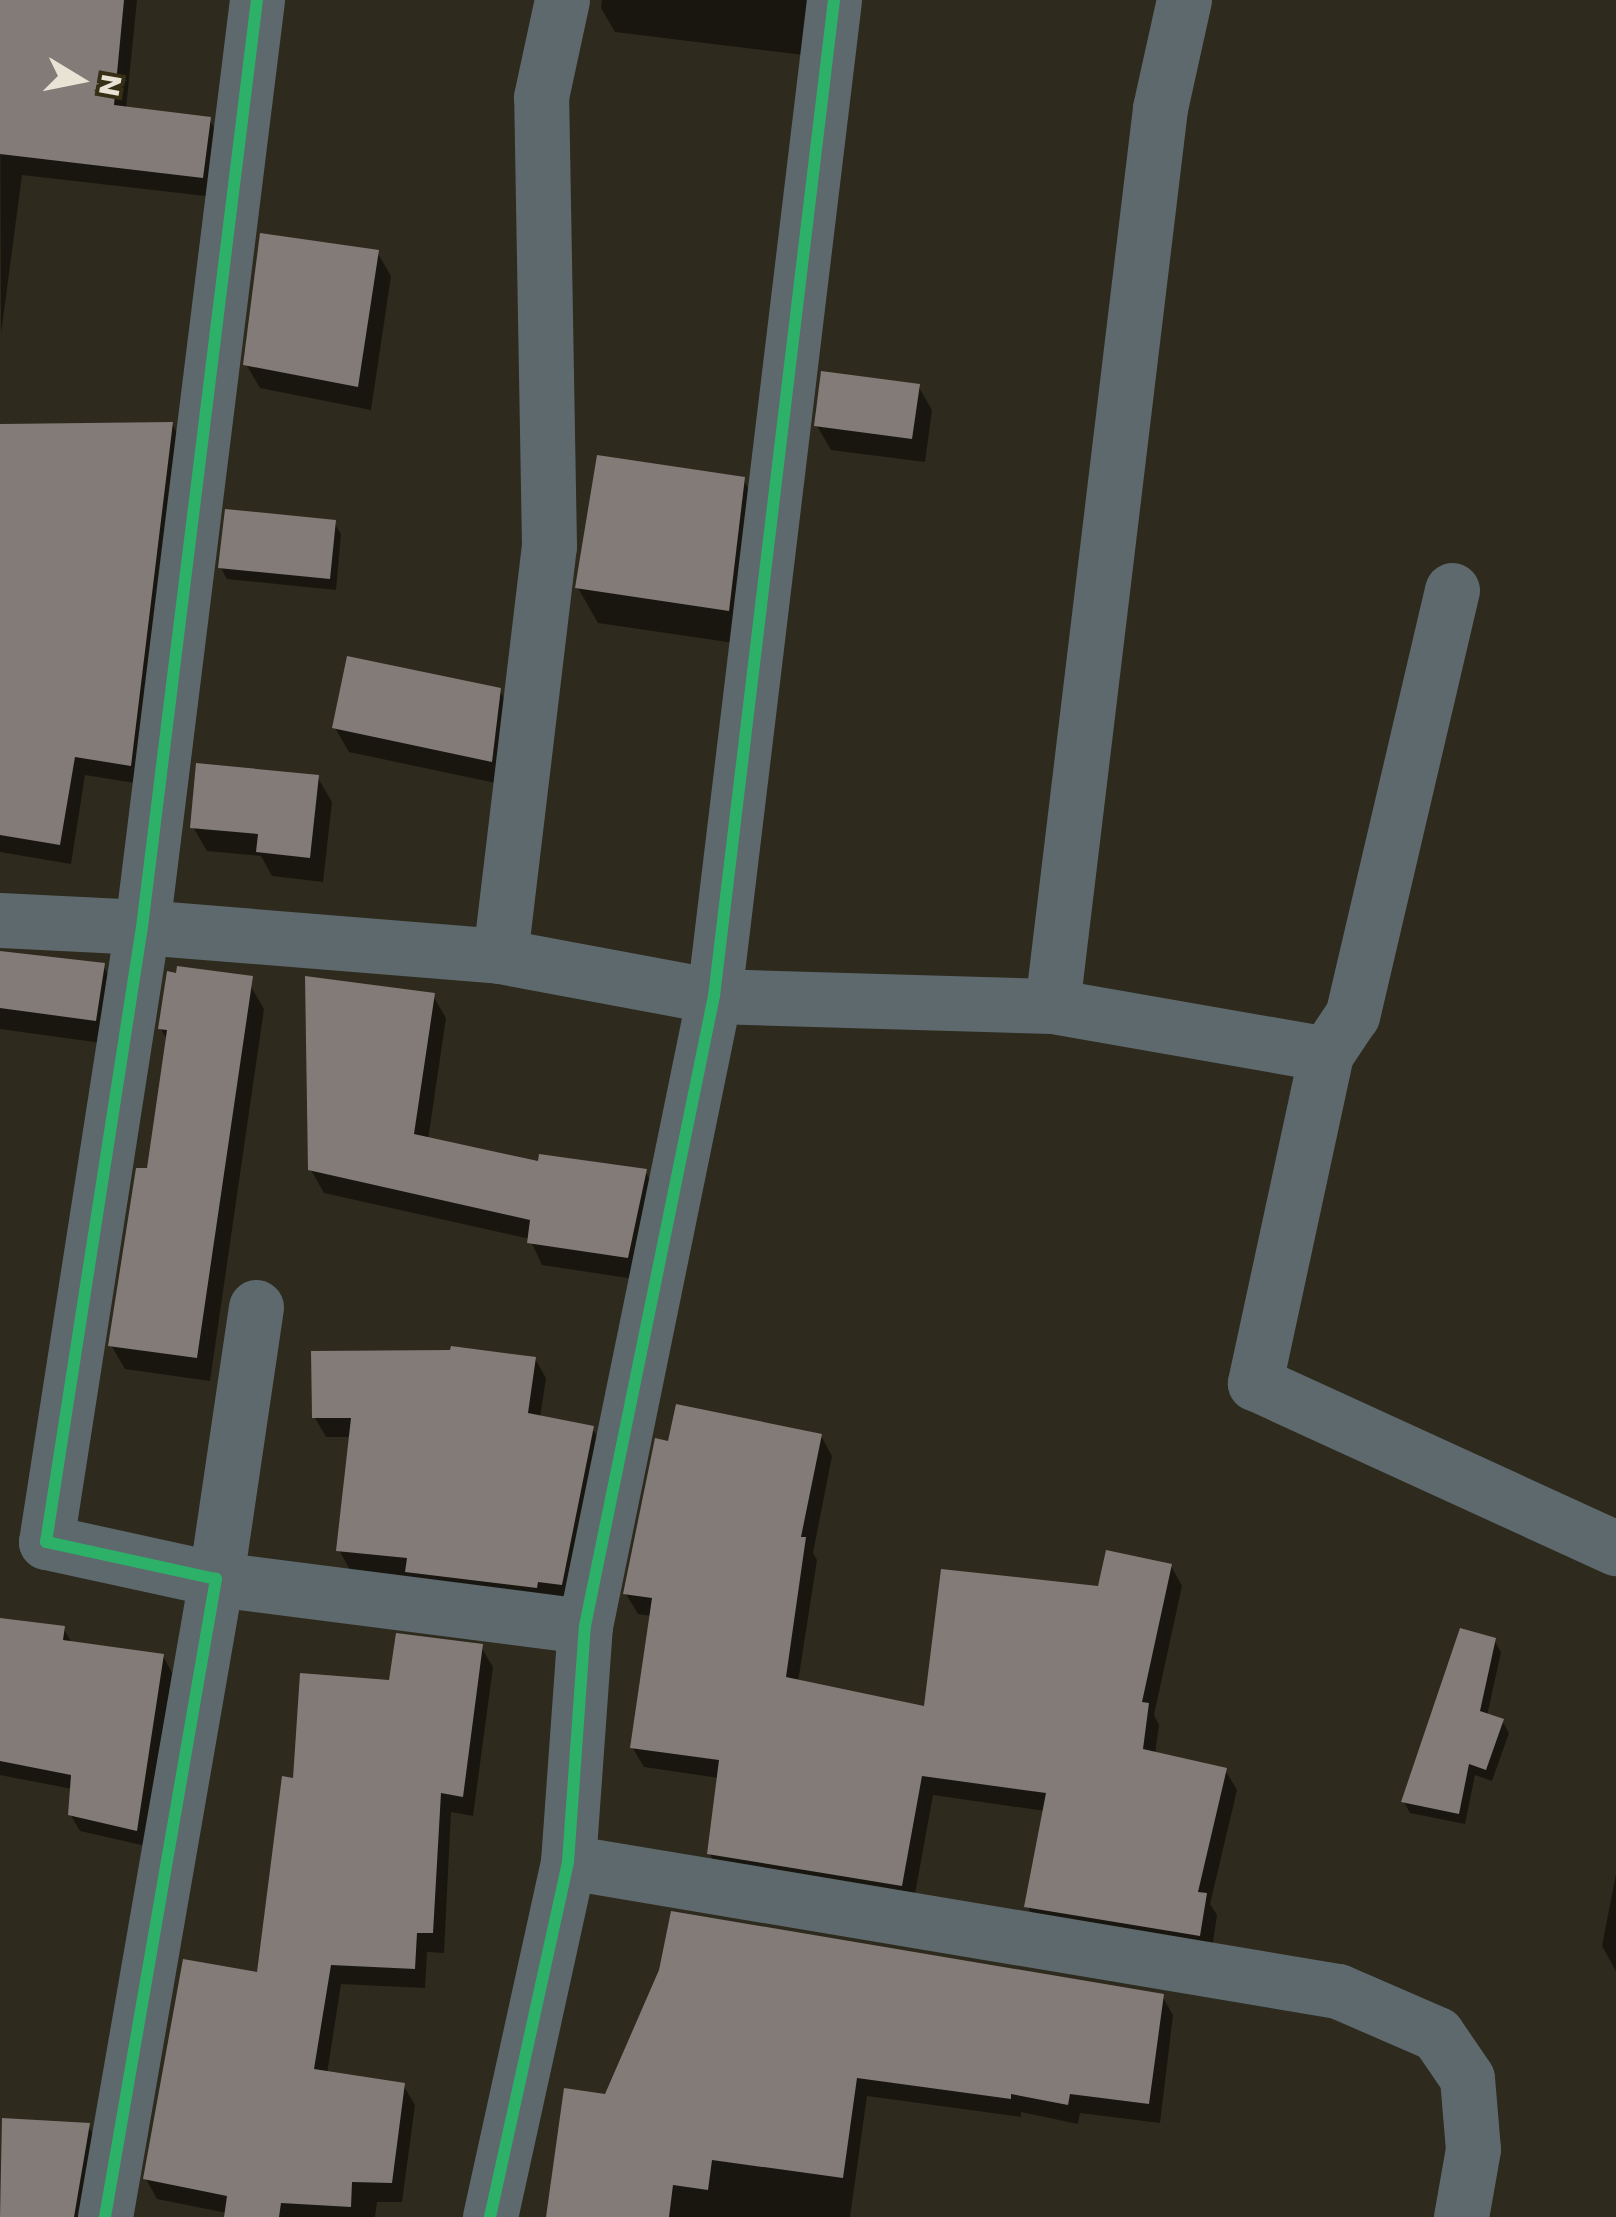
<!DOCTYPE html>
<html>
<head>
<meta charset="utf-8">
<style>
	body { margin:0 }
	#map { position:relative; width:1616px; height:2217px; overflow:hidden; background:#2e2a1d; font-family:Poppins,sans-serif }
	div>[style] { position:absolute }
	.shadow>* { inset:0; background:#0007 }
	.building>* { inset:0; background:#827b78 }
	.minor>* { height:55px; margin:-27.5px; padding:0 27.5px; transform-origin:27.5px; border-radius:27.5px; background:#5d696d }
	.cycleway>* { height:12px; margin:-6px; padding:0 6px; transform-origin:6px; border-radius:6px; background:#2db169 }
	span { translate:-50% -50%; white-space:nowrap; text-align:center; line-height:1.15; -webkit-text-stroke:10px #362e15; paint-order:stroke }
	.north { position:absolute; left:30px; top:30px; width:100px; height:100px; -webkit-text-stroke:8px #362e15; paint-order:stroke; rotate:100deg; font-size:28px; font-weight:700; line-height:40px; text-align:center; color:#e8e3d4 }
	.north::after { content:''; display:block; margin:auto; width:35px; height:45px; background:#e8e3d4; clip-path:polygon(50% 0,100% 100%,50% 72%,0 100%) }
</style>
</head>
<body>
<div id="map">
	<div class="shadow">
		<div style="clip-path:polygon(12px 0,137px 0,126px 109px,209px 119px,221px 140px,214px 197px,22px 175px,1px 334px,0 56px)"></div>
		<div style="clip-path:polygon(602px 0,816px 0,812px 56px,615px 32px,601px 8px)"></div>
		<div style="clip-path:polygon(377px 252px,391px 276px,371px 410px,260px 388px,246px 364px)"></div>
		<div style="clip-path:polygon(918px 386px,932px 410px,925px 462px,831px 450px,817px 426px)"></div>
		<div style="clip-path:polygon(172px 424px,183px 444px,141px 784px,85px 775px,71px 864px,0 852px,0 426px)"></div>
		<div style="clip-path:polygon(743px 480px,764px 514px,748px 645px,598px 623px,578px 588px)"></div>
		<div style="clip-path:polygon(334px 523px,341px 534px,336px 590px,227px 579px,221px 568px)"></div>
		<div style="clip-path:polygon(499px 690px,513px 714px,505px 785px,349px 752px,335px 728px)"></div>
		<div style="clip-path:polygon(318px 778px,332px 802px,323px 882px,272px 876px,261px 856px,207px 851px,193px 827px)"></div>
		<div style="clip-path:polygon(0 952px,103px 966px,117px 990px,109px 1044px,0 1029px)"></div>
		<div style="clip-path:polygon(250px 985px,264px 1009px,210px 1381px,125px 1369px,111px 1345px,149px 1171px,168px 1041px,160px 1028px)"></div>
		<div style="clip-path:polygon(433px 996px,446px 1018px,428px 1140px,540px 1164px,645px 1171px,658px 1194px,641px 1280px,542px 1265px,530px 1239px,324px 1193px,311px 1170px)"></div>
		<div style="clip-path:polygon(535px 1359px,546px 1378px,540px 1418px,592px 1428px,604px 1448px,572px 1603px,350px 1570px,339px 1550px,351px 1437px,326px 1437px,315px 1418px)"></div>
		<div style="clip-path:polygon(821px 1436px,832px 1456px,813px 1553px,817px 1560px,798px 1682px,926px 1709px,1100px 1589px,1171px 1566px,1182px 1586px,1154px 1715px,1159px 1725px,1155px 1754px,1225px 1770px,1237px 1790px,1210px 1904px,1217px 1915px,1211px 1955px,1039px 1926px,1027px 1906px,1045px 1811px,933px 1795px,913px 1905px,721px 1873px,709px 1853px,719px 1778px,644px 1767px,632px 1747px,652px 1616px,638px 1614px,626px 1594px,670px 1444px)"></div>
		<div style="clip-path:polygon(0 1621px,63px 1628px,72px 1643px,163px 1656px,172px 1673px,146px 1846px,80px 1831px,70px 1814px,72px 1789px,0 1775px)"></div>
		<div style="clip-path:polygon(1494px 1640px,1501px 1652px,1487px 1716px,1502px 1721px,1509px 1733px,1492px 1781px,1475px 1775px,1465px 1824px,1410px 1813px,1404px 1802px)"></div>
		<div style="clip-path:polygon(481px 1647px,493px 1667px,473px 1816px,451px 1812px,444px 1953px,427px 1952px,425px 1988px,341px 1984px,327px 2074px,403px 2085px,415px 2105px,402px 2202px,377px 2202px,375px 2217px,227px 2217px,227px 2213px,157px 2199px,146px 2179px,259px 1975px,296px 1780px,391px 1683px)"></div>
		<div style="clip-path:polygon(1616px 1874px,1616px 1971px,1602px 1946px)"></div>
		<div style="clip-path:polygon(1162px 1996px,1173px 2015px,1160px 2123px,1080px 2113px,1078px 2124px,1021px 2112px,1021px 2117px,867px 2096px,850px 2217px,548px 2217px,606px 2097px)"></div>
		<div style="clip-path:polygon(4px 2120px,88px 2126px,100px 2146px,88px 2217px,0 2217px)"></div>
	</div>
	<div class="building">
		<div style="clip-path:polygon(0 0,124px 0,114px 105px,211px 117px,203px 178px,0 154px)"></div>
		<div style="clip-path:polygon(260px 233px,379px 250px,358px 387px,243px 365px)"></div>
		<div style="clip-path:polygon(821px 371px,920px 384px,912px 439px,814px 426px)"></div>
		<div style="clip-path:polygon(173px 422px,131px 766px,75px 757px,60px 845px,0 835px,0 424px)"></div>
		<div style="clip-path:polygon(597px 455px,745px 477px,729px 611px,575px 588px)"></div>
		<div style="clip-path:polygon(225px 509px,336px 520px,330px 579px,218px 568px)"></div>
		<div style="clip-path:polygon(347px 656px,501px 688px,492px 762px,332px 728px)"></div>
		<div style="clip-path:polygon(196px 763px,319px 775px,310px 858px,256px 852px,258px 834px,190px 828px)"></div>
		<div style="clip-path:polygon(0 951px,105px 963px,96px 1021px,0 1008px)"></div>
		<div style="clip-path:polygon(177px 966px,253px 976px,197px 1358px,108px 1346px,136px 1168px,147px 1168px,167px 1030px,158px 1029px,167px 971px,176px 973px)"></div>
		<div style="clip-path:polygon(305px 976px,435px 993px,414px 1134px,538px 1161px,539px 1154px,647px 1169px,628px 1258px,527px 1243px,530px 1220px,308px 1170px)"></div>
		<div style="clip-path:polygon(451px 1346px,536px 1357px,528px 1413px,594px 1426px,562px 1585px,538px 1582px,537px 1588px,405px 1572px,407px 1558px,336px 1551px,351px 1418px,312px 1418px,311px 1351px,450px 1350px)"></div>
		<div style="clip-path:polygon(676px 1404px,822px 1434px,801px 1537px,806px 1537px,786px 1677px,924px 1706px,941px 1569px,1098px 1586px,1106px 1550px,1172px 1564px,1142px 1702px,1149px 1703px,1143px 1749px,1227px 1768px,1198px 1892px,1207px 1893px,1200px 1936px,1024px 1907px,1046px 1793px,922px 1776px,902px 1886px,707px 1854px,719px 1760px,630px 1748px,652px 1598px,623px 1594px,655px 1438px,668px 1441px)"></div>
		<div style="clip-path:polygon(0 1618px,65px 1626px,63px 1640px,164px 1654px,137px 1831px,68px 1815px,71px 1775px,0 1761px)"></div>
		<div style="clip-path:polygon(1460px 1628px,1496px 1638px,1480px 1711px,1504px 1719px,1486px 1770px,1469px 1764px,1459px 1814px,1401px 1802px)"></div>
		<div style="clip-path:polygon(396px 1633px,483px 1644px,463px 1797px,441px 1793px,433px 1933px,417px 1933px,415px 1969px,331px 1965px,314px 2069px,405px 2083px,392px 2183px,352px 2182px,351px 2207px,281px 2203px,279px 2217px,224px 2217px,227px 2196px,143px 2179px,183px 1959px,257px 1972px,282px 1776px,293px 1778px,300px 1673px,389px 1680px)"></div>
		<div style="clip-path:polygon(671px 1911px,1164px 1994px,1149px 2104px,1070px 2094px,1068px 2105px,1011px 2094px,1011px 2099px,857px 2078px,843px 2178px,712px 2160px,708px 2190px,673px 2185px,669px 2217px,546px 2217px,564px 2088px,605px 2094px,659px 1970px)"></div>
		<div style="clip-path:polygon(2px 2118px,90px 2123px,74px 2217px,0 2217px)"></div>
	</div>
	<div class="minor">
		<div style="left:1452px;top:590px;width:437px;rotate:103.2deg"></div>
		<div style="left:1352px;top:1015px;width:47px;rotate:123.7deg"></div>
		<div style="left:1326px;top:1054px;width:337px;rotate:102.2deg"></div>
		<div style="left:1255px;top:1383px;width:397px;rotate:24.6deg"></div>
		<div style="left:0;top:920px;width:142px;rotate:2.8deg"></div>
		<div style="left:142px;top:927px;width:359px;rotate:4.6deg"></div>
		<div style="left:500px;top:956px;width:218px;rotate:10.6deg"></div>
		<div style="left:714px;top:996px;width:338px;rotate:1.7deg"></div>
		<div style="left:1052px;top:1006px;width:278px;rotate:9.9deg"></div>
		<div style="left:500px;top:956px;width:413px;rotate:-83.2deg"></div>
		<div style="left:549px;top:546px;width:449px;rotate:-91deg"></div>
		<div style="left:541px;top:97px;width:99px;rotate:-77.8deg"></div>
		<div style="left:1052px;top:1006px;width:904px;rotate:-83.14deg"></div>
		<div style="left:1160px;top:108px;width:111px;rotate:-77.5deg"></div>
		<div style="left:256px;top:1307px;width:275px;rotate:98.4deg"></div>
		<div style="left:216px;top:1579px;width:372px;rotate:7.3deg"></div>
		<div style="left:568px;top:1862px;width:781px;rotate:9.51deg"></div>
		<div style="left:1338px;top:1991px;width:108px;rotate:23.5deg"></div>
		<div style="left:1437px;top:2034px;width:53px;rotate:55.7deg"></div>
		<div style="left:1467px;top:2078px;width:71px;rotate:85.2deg"></div>
		<div style="left:1473px;top:2149px;width:69px;rotate:100deg"></div>
		<div style="left:105px;top:2217px;width:648px;rotate:-80.13deg"></div>
		<div style="left:216px;top:1579px;width:174px;rotate:-167.7deg"></div>
		<div style="left:46px;top:1542px;width:622px;rotate:-81.13deg"></div>
		<div style="left:142px;top:927px;width:934px;rotate:-82.93deg"></div>
		<div style="left:490px;top:2217px;width:363px;rotate:-77.6deg"></div>
		<div style="left:568px;top:1862px;width:237px;rotate:-85.9deg"></div>
		<div style="left:585px;top:1626px;width:643px;rotate:-78.43deg"></div>
		<div style="left:714px;top:996px;width:1003px;rotate:-83.13deg"></div>
	</div>
	<div class="cycleway">
		<div style="left:105px;top:2217px;width:648px;rotate:-80.13deg"></div>
		<div style="left:216px;top:1579px;width:174px;rotate:-167.7deg"></div>
		<div style="left:46px;top:1542px;width:622px;rotate:-81.13deg"></div>
		<div style="left:142px;top:927px;width:934px;rotate:-82.93deg"></div>
		<div style="left:490px;top:2217px;width:363px;rotate:-77.6deg"></div>
		<div style="left:568px;top:1862px;width:237px;rotate:-85.9deg"></div>
		<div style="left:585px;top:1626px;width:643px;rotate:-78.43deg"></div>
		<div style="left:714px;top:996px;width:1003px;rotate:-83.13deg"></div>
	</div>
	<div class="north">N</div>
</div>
</body>
</html>
